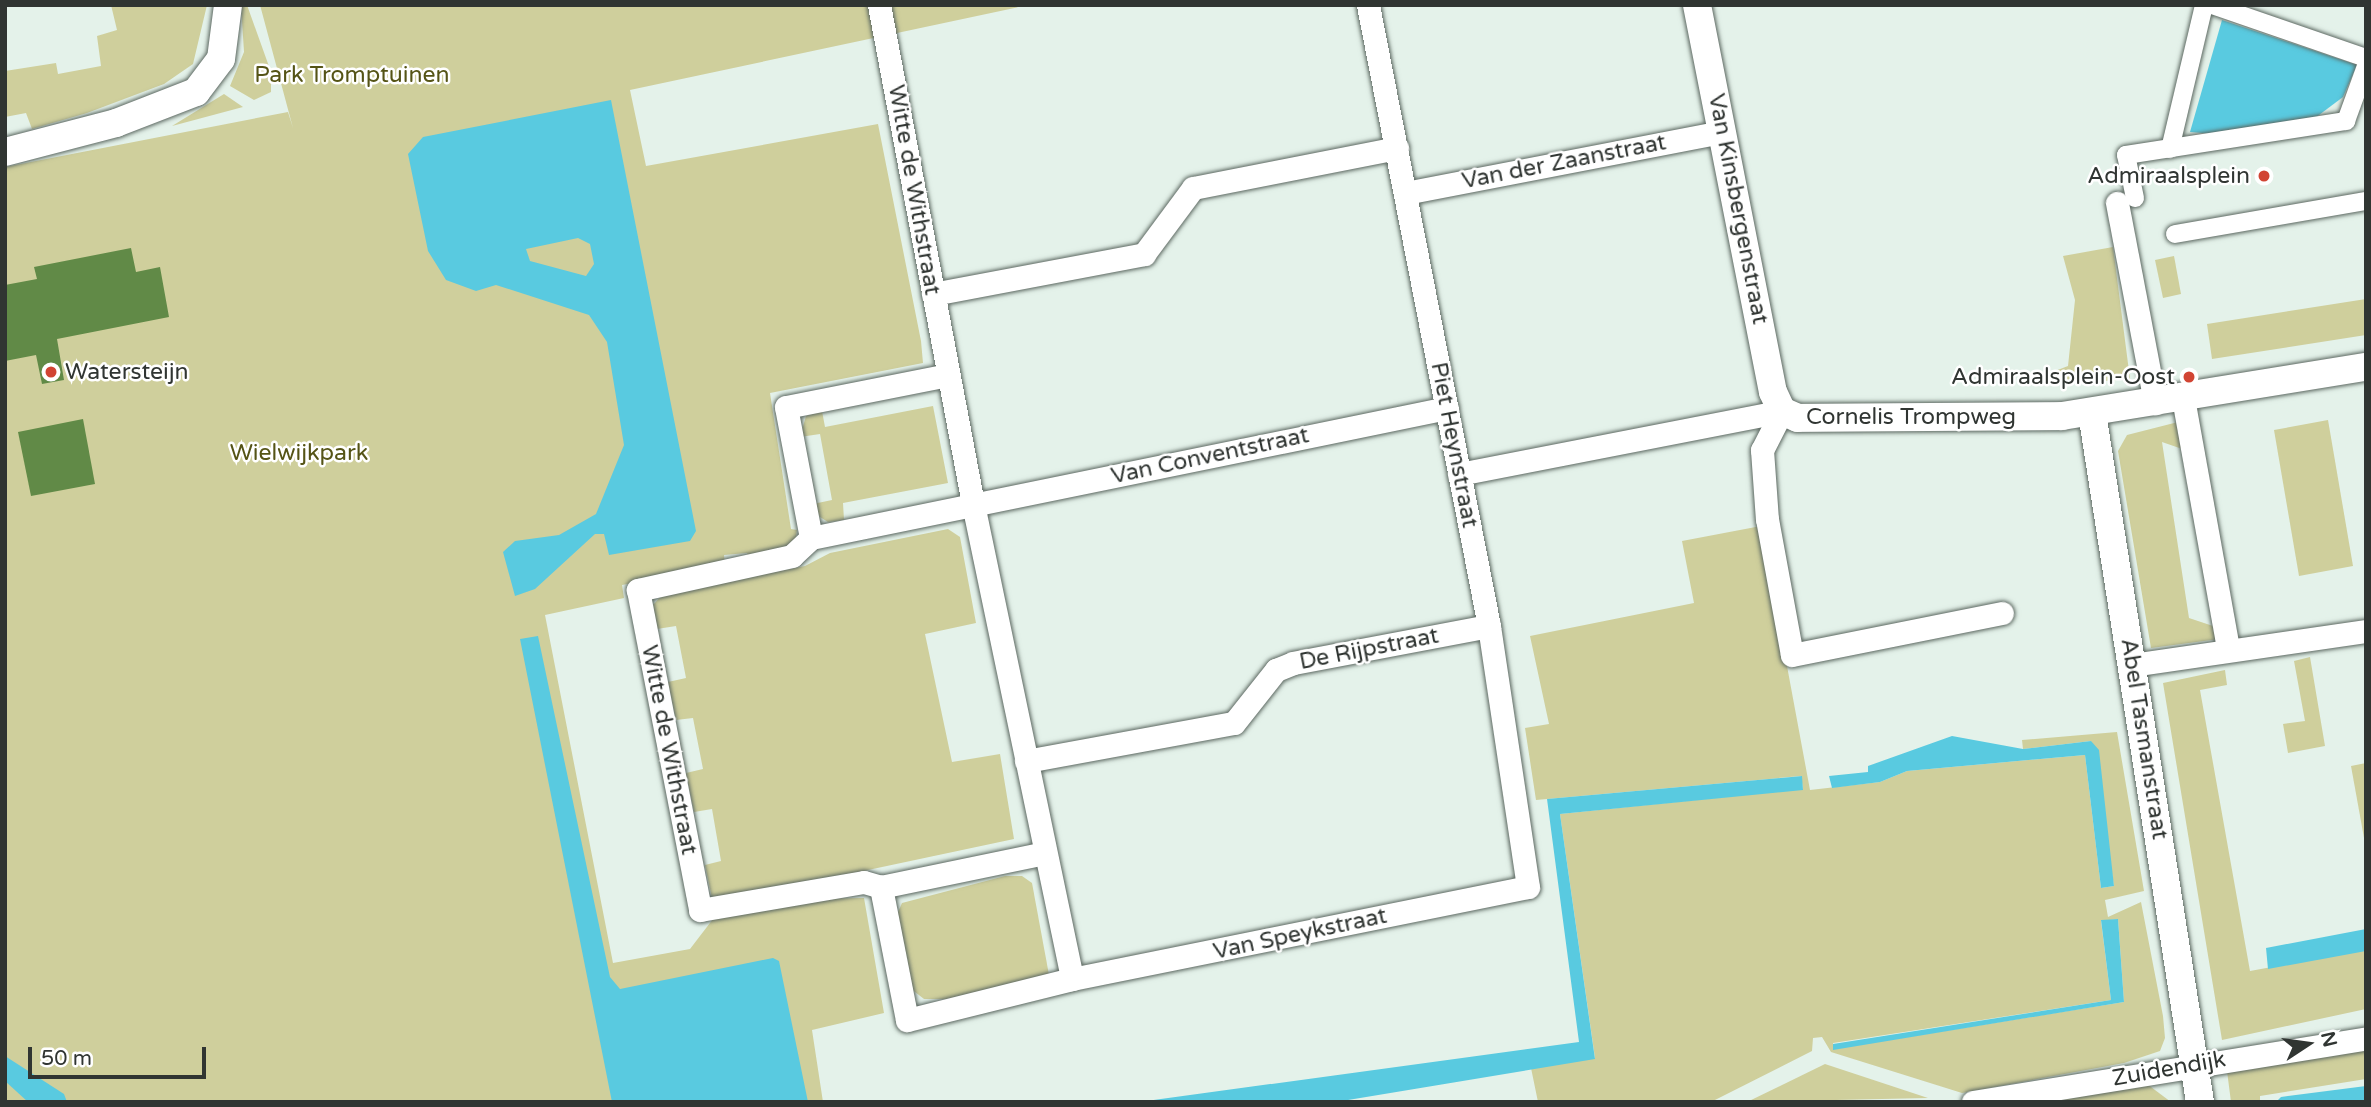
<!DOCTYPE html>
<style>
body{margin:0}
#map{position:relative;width:2371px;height:1107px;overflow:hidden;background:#e4f2ea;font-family:"Varela Round",sans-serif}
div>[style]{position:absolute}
.green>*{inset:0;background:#cfcf9c}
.water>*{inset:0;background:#59cae0}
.building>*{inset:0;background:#618a47}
.roads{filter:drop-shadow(0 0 2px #5c6861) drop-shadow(0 0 2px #5c6861)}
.pedestrian>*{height:18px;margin:-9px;padding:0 9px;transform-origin:9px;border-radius:9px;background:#fff}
.minor>*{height:23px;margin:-11.5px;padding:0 11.5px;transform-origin:11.5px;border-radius:11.5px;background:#fff}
.tertiary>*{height:28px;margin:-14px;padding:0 14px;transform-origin:14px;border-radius:14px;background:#fff}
.dots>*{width:19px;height:19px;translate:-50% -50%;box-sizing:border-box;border:4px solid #fff;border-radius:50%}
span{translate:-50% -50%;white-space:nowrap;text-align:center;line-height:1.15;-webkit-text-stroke:5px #fff;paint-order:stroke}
.park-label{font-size:23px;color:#555416}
.street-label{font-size:23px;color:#303532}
.poi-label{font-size:23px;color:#303532}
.right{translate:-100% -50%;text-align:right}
.left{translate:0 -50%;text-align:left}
.frame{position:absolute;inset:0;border:7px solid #303532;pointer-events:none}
.north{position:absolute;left:2273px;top:1009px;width:70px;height:70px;-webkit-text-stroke:5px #fff;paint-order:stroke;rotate:77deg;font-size:19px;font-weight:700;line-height:28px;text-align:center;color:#303532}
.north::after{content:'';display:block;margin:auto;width:24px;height:32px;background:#303532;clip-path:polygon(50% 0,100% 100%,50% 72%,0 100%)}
.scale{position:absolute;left:28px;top:1047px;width:178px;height:32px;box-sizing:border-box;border:4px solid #303532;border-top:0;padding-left:9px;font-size:21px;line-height:24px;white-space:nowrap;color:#303532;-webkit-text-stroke:5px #fff;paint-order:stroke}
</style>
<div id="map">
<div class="green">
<div style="clip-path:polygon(111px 5px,207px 5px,193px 64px,164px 84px,87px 113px,32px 129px,26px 113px,5px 117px,5px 71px,56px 63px,58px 74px,101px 66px,97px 36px,117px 30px)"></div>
<div style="clip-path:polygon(241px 5px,247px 5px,271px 72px,271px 92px,254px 100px,230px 86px,244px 52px)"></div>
<div style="clip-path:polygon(260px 5px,1028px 5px,630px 90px,646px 166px,878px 124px,921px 341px,923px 363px,770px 393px,791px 529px,797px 530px,795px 544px,749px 559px,747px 553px,724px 555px,725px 565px,622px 585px,624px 598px,545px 615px,613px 963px,690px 949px,713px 919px,797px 899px,864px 898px,884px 1013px,812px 1030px,823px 1102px,5px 1102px,5px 167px,288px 112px,293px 128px)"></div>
<div style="clip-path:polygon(224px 94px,243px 107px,172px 126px)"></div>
<div style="clip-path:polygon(2113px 247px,2130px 379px,2055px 385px,2055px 371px,2068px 366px,2075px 300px,2063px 256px)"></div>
<div style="clip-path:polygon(2174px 256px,2181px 294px,2163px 298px,2155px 260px)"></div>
<div style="clip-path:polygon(2366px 299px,2366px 335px,2212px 359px,2207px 324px)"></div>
<div style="clip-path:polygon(933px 406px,948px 483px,843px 503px,844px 520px,828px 522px,820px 517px,813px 504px,832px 500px,820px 434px,800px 437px,806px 416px,822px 411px,825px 427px)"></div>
<div style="clip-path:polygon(2328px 420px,2353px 566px,2299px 576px,2274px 430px)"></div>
<div style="clip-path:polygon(2182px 421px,2188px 451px,2162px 442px,2189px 618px,2216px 627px,2219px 639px,2151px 648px,2118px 451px,2127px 435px)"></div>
<div style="clip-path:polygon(evenodd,1761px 526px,1810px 790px,1880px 782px,1907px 771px,2085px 755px,2101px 888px,2114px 886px,2091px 741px,2023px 749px,2022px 740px,2117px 732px,2144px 891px,2105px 900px,2108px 917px,2141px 902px,2163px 1016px,2165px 1038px,2160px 1051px,2124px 1063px,1962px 1093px,1831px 1052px,1822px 1037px,1813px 1038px,1812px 1051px,1711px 1102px,1538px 1102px,1531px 1068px,1595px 1058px,1560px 814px,1803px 789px,1801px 776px,1536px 800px,1525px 728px,1549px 724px,1530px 636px,1694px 603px,1682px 541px,1761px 526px,2118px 919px,2124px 1002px,1833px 1049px,1833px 1043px,2111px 1000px,2101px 921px,2118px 919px)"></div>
<div style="clip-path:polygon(948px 529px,960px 537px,976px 623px,925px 634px,952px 762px,1000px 754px,1014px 839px,713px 903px,705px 865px,721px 861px,712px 809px,694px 812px,686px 773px,703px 769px,693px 718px,676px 720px,668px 682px,686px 678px,676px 626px,657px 629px,653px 605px,663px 594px,805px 566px,830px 553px)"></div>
<div style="clip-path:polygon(2310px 657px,2325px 746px,2288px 753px,2283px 724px,2305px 721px,2294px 661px)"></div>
<div style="clip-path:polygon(2225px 670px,2227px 685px,2200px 690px,2250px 971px,2366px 950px,2366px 1009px,2222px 1040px,2163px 683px)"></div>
<div style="clip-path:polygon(2366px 763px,2366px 849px,2351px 766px)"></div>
<div style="clip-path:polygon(1005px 876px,1022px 876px,1032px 883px,1049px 975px,947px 999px,924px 999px,910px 988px,896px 917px,902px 903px)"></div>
<div style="clip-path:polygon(2366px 1049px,2366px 1079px,2260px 1096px,2260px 1102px,2231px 1102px,2227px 1071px)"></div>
<div style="clip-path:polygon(1825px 1064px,1928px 1098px,1747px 1102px)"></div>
<div style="clip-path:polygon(2147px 1084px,2171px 1102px,2042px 1102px)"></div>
</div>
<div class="water">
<div style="clip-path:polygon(2222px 20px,2357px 65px,2343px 97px,2311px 121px,2227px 135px,2190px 132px)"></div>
<div style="clip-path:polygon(evenodd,611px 100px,696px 531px,690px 541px,609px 555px,604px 534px,595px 534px,535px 589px,515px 596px,503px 552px,515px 541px,559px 535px,596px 514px,624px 445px,607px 342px,589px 315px,496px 285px,476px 291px,446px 280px,428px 251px,408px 154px,423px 137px,611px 100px,578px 238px,590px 244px,594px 264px,586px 276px,530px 261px,526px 249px,578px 238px)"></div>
<div style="clip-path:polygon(538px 636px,610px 977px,620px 989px,773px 958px,779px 961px,808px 1102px,612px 1102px,520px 639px)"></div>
<div style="clip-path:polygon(1952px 736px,2023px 749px,2091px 741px,2099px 750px,2114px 886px,2101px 888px,2085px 755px,1907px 771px,1880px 782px,1832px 788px,1829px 776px,1868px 772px,1868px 766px)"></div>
<div style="clip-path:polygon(1802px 776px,1803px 790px,1560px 814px,1595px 1059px,1336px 1102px,1139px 1102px,1579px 1042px,1547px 799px)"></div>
<div style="clip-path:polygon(2118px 919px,2124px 1002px,1833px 1050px,1833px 1044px,2111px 1000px,2101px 920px)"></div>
<div style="clip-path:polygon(2366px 929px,2366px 951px,2268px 969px,2266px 948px)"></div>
<div style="clip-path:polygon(5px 1056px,64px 1094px,67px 1102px,28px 1102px,5px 1081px)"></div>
<div style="clip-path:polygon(2366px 1086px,2366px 1102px,2276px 1102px,2281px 1097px)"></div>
</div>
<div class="building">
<div style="clip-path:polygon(131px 248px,136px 272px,160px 267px,169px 317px,57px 339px,64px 380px,42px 384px,36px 355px,5px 361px,5px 285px,37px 279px,34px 267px)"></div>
<div style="clip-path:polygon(83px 419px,95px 484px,31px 496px,18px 432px)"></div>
</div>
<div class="roads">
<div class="pedestrian">
<div style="left:2212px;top:5px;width:163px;rotate:19deg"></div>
<div style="left:2170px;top:149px;width:148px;rotate:-76.7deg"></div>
<div style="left:2135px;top:198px;width:44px;rotate:-101.8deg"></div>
<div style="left:2126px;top:155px;width:223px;rotate:-8.8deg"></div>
<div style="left:2346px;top:121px;width:59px;rotate:-70deg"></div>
<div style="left:2175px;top:234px;width:194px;rotate:-9.8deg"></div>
</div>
<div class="minor">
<div style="left:879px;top:5px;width:508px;rotate:79.33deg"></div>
<div style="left:973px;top:504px;width:485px;rotate:78.2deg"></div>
<div style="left:1072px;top:979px;width:170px;rotate:166deg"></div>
<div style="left:907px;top:1020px;width:136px;rotate:-101.1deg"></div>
<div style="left:881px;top:887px;width:167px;rotate:-11.7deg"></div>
<div style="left:1405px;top:193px;width:324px;rotate:-10.9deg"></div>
<div style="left:2117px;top:203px;width:204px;rotate:79.2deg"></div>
<div style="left:933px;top:294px;width:215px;rotate:-10.7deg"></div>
<div style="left:1144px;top:254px;width:82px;rotate:-53.4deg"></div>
<div style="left:1193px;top:188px;width:208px;rotate:-11.1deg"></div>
<div style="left:948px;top:375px;width:165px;rotate:168.8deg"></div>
<div style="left:786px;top:407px;width:133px;rotate:79.2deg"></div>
<div style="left:811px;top:538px;width:649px;rotate:-11.55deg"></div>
<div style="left:2183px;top:398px;width:255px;rotate:79.8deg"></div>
<div style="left:1782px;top:411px;width:44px;rotate:117.1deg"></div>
<div style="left:1762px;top:450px;width:69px;rotate:85.9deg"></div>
<div style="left:1767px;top:519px;width:138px;rotate:79.6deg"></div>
<div style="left:1792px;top:655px;width:214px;rotate:-11.3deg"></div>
<div style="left:1459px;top:474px;width:329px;rotate:-11deg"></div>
<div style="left:811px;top:538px;width:26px;rotate:137deg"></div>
<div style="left:792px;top:556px;width:158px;rotate:167.6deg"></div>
<div style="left:638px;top:590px;width:326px;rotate:79deg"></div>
<div style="left:700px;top:910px;width:166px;rotate:-9.7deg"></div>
<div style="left:864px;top:882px;width:18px;rotate:16deg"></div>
<div style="left:2132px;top:665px;width:236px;rotate:-8.3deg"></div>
<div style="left:1026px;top:761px;width:211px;rotate:-10.4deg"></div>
<div style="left:1234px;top:723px;width:68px;rotate:-51.6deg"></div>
<div style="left:1276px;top:670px;width:18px;rotate:-22deg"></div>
<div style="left:1293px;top:663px;width:199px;rotate:-10.7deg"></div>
<div style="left:1072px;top:979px;width:465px;rotate:-11.4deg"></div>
<div style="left:1528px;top:887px;width:264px;rotate:-98.5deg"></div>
<div style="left:1489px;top:626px;width:633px;rotate:-101.03deg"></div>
<div style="left:1973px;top:1102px;width:398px;rotate:-9.2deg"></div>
</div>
<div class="tertiary">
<div style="left:1697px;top:5px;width:394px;rotate:78.9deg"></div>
<div style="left:1773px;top:392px;width:21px;rotate:65deg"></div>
<div style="left:1782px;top:411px;width:17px;rotate:24deg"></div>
<div style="left:1798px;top:418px;width:264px;rotate:-0.4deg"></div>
<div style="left:2062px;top:416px;width:308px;rotate:-9.2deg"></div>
<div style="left:5px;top:152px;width:115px;rotate:-14.6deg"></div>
<div style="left:116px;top:123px;width:86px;rotate:-21.2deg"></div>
<div style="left:196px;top:92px;width:41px;rotate:-52.9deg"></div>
<div style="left:221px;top:59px;width:54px;rotate:-82.6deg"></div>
<div style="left:2092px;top:413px;width:697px;rotate:81.09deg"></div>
</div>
</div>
<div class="dots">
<div style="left:2264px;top:176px;background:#d14433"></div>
<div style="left:51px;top:372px;background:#d14433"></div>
<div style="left:2189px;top:377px;background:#d14433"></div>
</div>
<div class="park-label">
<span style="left:352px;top:75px">Park Tromptuinen</span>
<span style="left:299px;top:453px">Wielwijkpark</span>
</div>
<div class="street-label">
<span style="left:1564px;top:162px;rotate:-11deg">Van der Zaanstraat</span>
<span style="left:914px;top:190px;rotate:80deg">Witte de Withstraat</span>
<span style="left:1738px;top:209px;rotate:79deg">Van Kinsbergenstraat</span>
<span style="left:1911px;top:417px">Cornelis Trompweg</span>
<span style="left:1454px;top:445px;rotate:79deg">Piet Heynstraat</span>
<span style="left:1210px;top:456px;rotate:-12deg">Van Conventstraat</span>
<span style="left:1369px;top:649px;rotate:-11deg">De Rijpstraat</span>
<span style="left:2144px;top:739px;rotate:81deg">Abel Tasmanstraat</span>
<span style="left:669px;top:750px;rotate:79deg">Witte de Withstraat</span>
<span style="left:1300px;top:934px;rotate:-12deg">Van Speykstraat</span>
<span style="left:2169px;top:1069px;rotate:-10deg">Zuidendijk</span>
</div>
<div class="poi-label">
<span class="right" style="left:2250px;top:176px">Admiraalsplein</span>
<span class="left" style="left:65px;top:372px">Watersteijn</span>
<span class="right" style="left:2175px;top:377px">Admiraalsplein-Oost</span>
</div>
<div class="frame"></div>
<div class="north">N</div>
<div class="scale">50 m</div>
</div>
